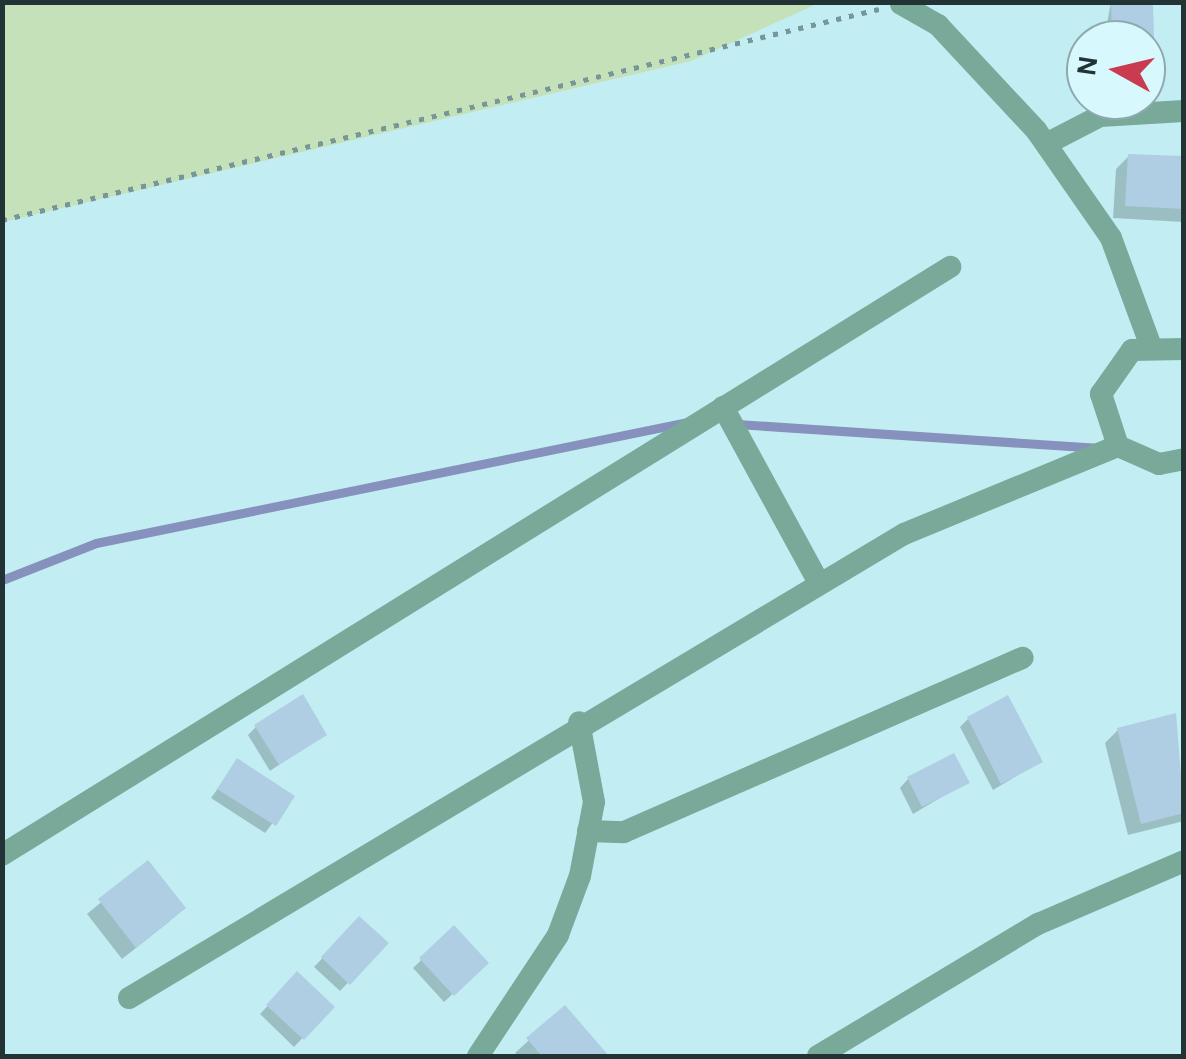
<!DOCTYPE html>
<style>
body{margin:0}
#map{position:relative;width:1186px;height:1059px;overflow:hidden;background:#c2eef3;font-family:"Alegreya Sans",sans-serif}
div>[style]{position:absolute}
.green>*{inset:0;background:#c5e1ba}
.shadow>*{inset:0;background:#0003}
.stream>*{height:9px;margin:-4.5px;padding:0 4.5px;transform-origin:4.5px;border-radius:4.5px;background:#8791bd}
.building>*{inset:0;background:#afcee4}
.path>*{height:5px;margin-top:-2.5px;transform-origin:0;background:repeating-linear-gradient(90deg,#769699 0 5px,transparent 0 13px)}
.minor>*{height:22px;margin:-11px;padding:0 11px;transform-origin:11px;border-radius:11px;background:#79a999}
span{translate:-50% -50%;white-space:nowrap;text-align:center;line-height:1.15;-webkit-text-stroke:8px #d7f9fe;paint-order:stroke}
.frame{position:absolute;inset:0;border:5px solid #223335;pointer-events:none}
.north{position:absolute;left:1066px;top:20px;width:100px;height:100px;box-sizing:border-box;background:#d7f9fe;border:2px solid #8faaae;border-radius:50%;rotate:278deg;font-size:28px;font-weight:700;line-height:40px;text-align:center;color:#223335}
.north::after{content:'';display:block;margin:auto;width:35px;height:45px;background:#ca3a50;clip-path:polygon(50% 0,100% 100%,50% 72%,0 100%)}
</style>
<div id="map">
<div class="green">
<div style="clip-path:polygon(2px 3px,3px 2px,819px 3px,691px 61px,3px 222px)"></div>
</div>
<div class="shadow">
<div style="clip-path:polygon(1111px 2px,1151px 2px,1146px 78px,1146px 40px,1104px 40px)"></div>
<div style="clip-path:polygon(1129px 156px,1184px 159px,1184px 222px,1113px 218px,1116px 169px)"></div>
<div style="clip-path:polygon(1174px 716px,1184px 821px,1128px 835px,1105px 743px,1118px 730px)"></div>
<div style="clip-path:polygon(968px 719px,1040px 762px,993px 790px,960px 727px)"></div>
<div style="clip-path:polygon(256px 727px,324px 734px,270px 771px,248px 735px)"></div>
<div style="clip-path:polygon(237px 762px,292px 797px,265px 833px,211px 798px)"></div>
<div style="clip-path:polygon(908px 779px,967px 782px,913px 814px,900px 788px)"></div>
<div style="clip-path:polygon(148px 863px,170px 921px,122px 959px,87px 914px)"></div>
<div style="clip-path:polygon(359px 919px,385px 944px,340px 991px,314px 967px)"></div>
<div style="clip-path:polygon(454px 928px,486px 963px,444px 1002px,413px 968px)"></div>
<div style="clip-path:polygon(297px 975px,332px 1007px,294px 1047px,260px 1014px)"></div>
<div style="clip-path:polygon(564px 1008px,606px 1056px,518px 1056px,515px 1053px)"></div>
</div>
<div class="stream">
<div style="left:737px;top:424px;width:360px;rotate:3.8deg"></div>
<div style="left:2px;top:580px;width:101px;rotate:-21.5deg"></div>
<div style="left:96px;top:543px;width:608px;rotate:-11.57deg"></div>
</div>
<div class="building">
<div style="clip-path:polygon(1111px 2px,1153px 2px,1155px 73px,1146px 73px,1146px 40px,1112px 40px)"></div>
<div style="clip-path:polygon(1128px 154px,1184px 156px,1184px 209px,1125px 206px)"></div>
<div style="clip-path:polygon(303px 694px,327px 735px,279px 765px,254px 725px)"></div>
<div style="clip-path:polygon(1008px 695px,1043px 762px,1001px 784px,967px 717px)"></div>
<div style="clip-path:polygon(1176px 713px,1184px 813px,1141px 824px,1117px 728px)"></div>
<div style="clip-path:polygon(954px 753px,970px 783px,922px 807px,907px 777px)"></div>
<div style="clip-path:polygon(237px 758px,295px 796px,276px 826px,217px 789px)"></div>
<div style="clip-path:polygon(148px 860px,186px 908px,136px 948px,98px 899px)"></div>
<div style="clip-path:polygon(359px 916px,389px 943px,350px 985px,321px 957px)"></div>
<div style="clip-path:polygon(454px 925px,489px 963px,454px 996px,419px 958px)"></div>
<div style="clip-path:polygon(297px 971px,335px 1007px,304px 1040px,266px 1005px)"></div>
<div style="clip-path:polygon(565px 1005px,609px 1056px,542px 1056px,526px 1038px)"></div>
</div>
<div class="path">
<div style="left:2px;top:220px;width:902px;rotate:-13.53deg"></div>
</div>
<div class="minor">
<div style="left:901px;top:4px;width:43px;rotate:29.6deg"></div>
<div style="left:938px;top:25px;width:144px;rotate:47deg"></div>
<div style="left:1036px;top:130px;width:131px;rotate:55.2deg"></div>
<div style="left:1111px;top:238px;width:113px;rotate:69.8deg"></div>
<div style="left:1046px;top:144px;width:61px;rotate:-27.4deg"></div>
<div style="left:1100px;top:116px;width:84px;rotate:-3.4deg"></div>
<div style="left:1184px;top:349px;width:52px;rotate:178.9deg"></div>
<div style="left:1132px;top:350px;width:54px;rotate:125.2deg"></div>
<div style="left:1101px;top:394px;width:55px;rotate:71.9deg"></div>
<div style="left:1118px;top:446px;width:45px;rotate:23.7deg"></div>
<div style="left:1159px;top:464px;width:25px;rotate:-11deg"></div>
<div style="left:723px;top:407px;width:200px;rotate:61.4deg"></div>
<div style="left:588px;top:831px;width:36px;rotate:2deg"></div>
<div style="left:624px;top:832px;width:435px;rotate:-23.6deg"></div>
<div style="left:2px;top:855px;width:1116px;rotate:-31.81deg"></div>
<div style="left:129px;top:998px;width:903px;rotate:-30.91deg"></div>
<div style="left:904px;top:534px;width:231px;rotate:-22.4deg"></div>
<div style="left:478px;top:1056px;width:145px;rotate:-56.5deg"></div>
<div style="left:558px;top:935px;width:63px;rotate:-69.6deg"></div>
<div style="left:580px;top:876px;width:75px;rotate:-79.3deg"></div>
<div style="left:594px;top:802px;width:81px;rotate:-100.6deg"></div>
<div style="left:818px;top:1056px;width:257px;rotate:-31deg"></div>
<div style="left:1038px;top:924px;width:159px;rotate:-23.3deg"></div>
</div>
<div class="frame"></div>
<div class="north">N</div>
</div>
